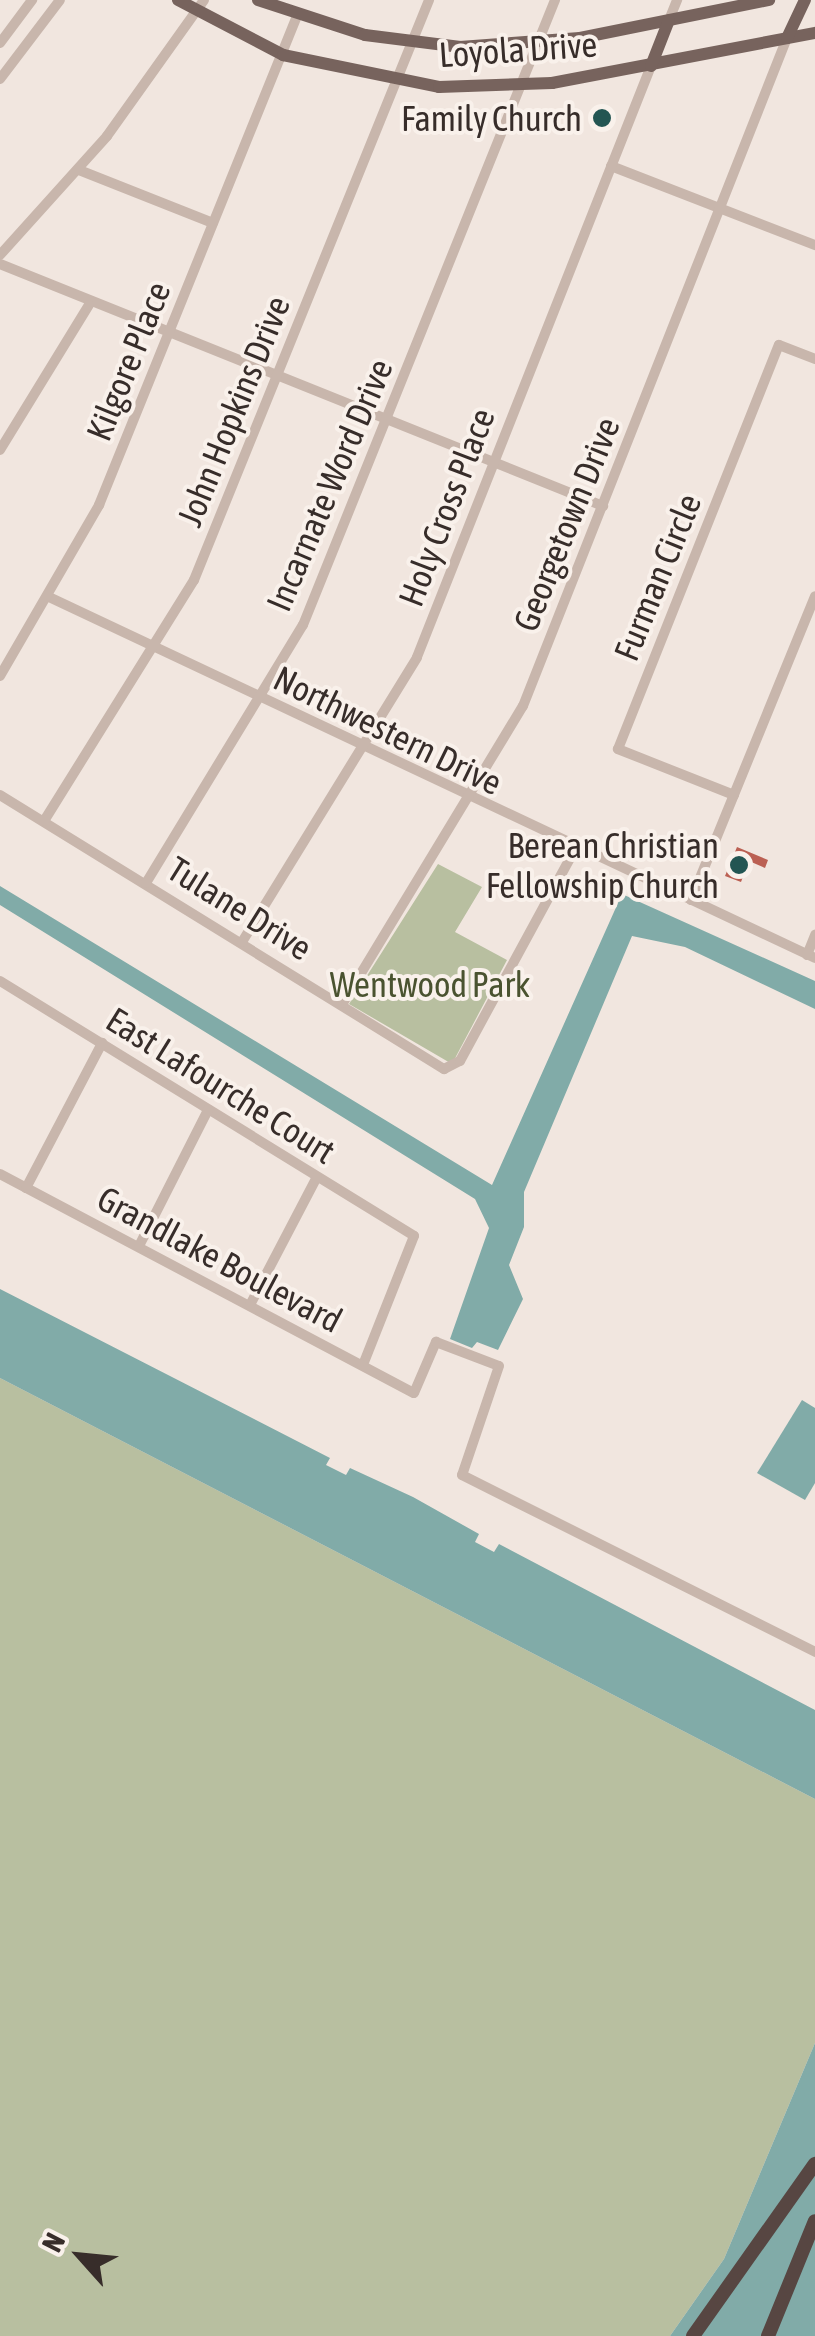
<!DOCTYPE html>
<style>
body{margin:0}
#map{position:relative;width:815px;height:2336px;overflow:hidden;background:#f1e6df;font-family:"Asap Condensed",sans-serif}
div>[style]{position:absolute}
.green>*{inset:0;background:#b8bfa0}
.water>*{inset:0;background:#81aba8}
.building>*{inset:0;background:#bb6053}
.minor>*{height:10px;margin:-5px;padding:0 5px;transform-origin:5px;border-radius:5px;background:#c8b6ac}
.major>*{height:12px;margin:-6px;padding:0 6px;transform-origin:6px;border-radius:6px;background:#77635d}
.highway>*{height:14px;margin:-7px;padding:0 7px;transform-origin:7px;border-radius:7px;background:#574642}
.dots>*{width:28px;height:28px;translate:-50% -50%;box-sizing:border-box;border:5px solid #f9f1eb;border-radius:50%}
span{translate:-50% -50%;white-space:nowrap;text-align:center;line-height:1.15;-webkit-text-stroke:8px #f9f1eb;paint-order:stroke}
.street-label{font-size:35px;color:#372d2a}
.poi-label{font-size:35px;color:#372d2a}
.right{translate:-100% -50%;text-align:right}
.park-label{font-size:35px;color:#4a5330}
.north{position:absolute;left:30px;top:2206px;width:100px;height:100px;-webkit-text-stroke:8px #f9f1eb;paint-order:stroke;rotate:297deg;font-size:28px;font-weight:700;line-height:40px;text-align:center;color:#372d2a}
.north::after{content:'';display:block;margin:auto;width:35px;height:45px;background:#372d2a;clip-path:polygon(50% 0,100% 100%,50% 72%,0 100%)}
</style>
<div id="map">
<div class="green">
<div style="clip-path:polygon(438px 864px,482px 887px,455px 932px,507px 960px,452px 1064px,349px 1004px)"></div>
<div style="clip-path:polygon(0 1378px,815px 1799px,815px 2043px,724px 2259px,670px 2336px,0 2336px)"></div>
</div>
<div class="water">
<div style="clip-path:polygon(0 886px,492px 1185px,622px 894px,815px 981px,815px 1009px,685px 947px,632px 936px,524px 1192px,524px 1227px,509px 1265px,523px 1299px,498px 1350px,477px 1342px,472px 1348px,450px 1339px,489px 1228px,475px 1199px,0 905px)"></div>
<div style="clip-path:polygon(0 1289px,330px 1458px,326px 1465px,346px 1475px,350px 1468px,413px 1497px,479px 1534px,475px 1542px,494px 1552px,499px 1544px,815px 1710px,815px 1799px,0 1378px)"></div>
<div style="clip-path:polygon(802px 1400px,815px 1408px,815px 1483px,805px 1500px,757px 1473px)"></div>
<div style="clip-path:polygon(815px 2043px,815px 2336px,670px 2336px,724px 2259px)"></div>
</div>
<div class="building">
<div style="clip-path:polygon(737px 847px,768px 860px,765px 868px,749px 861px,741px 882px,725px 876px)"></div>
</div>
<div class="minor">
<div style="left:669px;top:20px;width:22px;rotate:-68deg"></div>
<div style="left:0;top:43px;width:54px;rotate:-53.3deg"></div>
<div style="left:0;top:79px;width:99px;rotate:-52.8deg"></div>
<div style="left:611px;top:166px;width:219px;rotate:21.2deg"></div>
<div style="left:79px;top:170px;width:144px;rotate:21.6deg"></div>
<div style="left:0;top:255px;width:160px;rotate:-48deg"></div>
<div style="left:107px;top:136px;width:167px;rotate:-54.5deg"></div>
<div style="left:0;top:264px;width:650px;rotate:21.87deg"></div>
<div style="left:0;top:450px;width:170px;rotate:-58.5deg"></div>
<div style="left:49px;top:597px;width:847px;rotate:25.23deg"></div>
<div style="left:0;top:676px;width:198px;rotate:-59.9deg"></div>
<div style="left:99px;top:505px;width:528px;rotate:-67.96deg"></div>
<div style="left:0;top:795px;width:522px;rotate:31.68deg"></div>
<div style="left:444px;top:1069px;width:18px;rotate:-27deg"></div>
<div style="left:460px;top:1061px;width:241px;rotate:-61.5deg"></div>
<div style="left:734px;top:795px;width:125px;rotate:-158.4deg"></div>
<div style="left:618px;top:749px;width:435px;rotate:-68.3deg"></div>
<div style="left:779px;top:345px;width:39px;rotate:21deg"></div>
<div style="left:44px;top:821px;width:284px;rotate:-58.1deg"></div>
<div style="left:194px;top:580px;width:626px;rotate:-67.94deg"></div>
<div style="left:146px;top:883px;width:302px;rotate:-58.7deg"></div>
<div style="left:303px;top:625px;width:674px;rotate:-68.04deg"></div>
<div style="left:691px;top:900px;width:328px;rotate:-67.8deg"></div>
<div style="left:242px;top:942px;width:334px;rotate:-58.4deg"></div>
<div style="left:417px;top:657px;width:636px;rotate:-68.4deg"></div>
<div style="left:807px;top:955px;width:22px;rotate:-68deg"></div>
<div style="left:0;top:981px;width:486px;rotate:31.6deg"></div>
<div style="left:414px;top:1236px;width:139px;rotate:111.6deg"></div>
<div style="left:343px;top:1003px;width:347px;rotate:-58.8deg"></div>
<div style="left:523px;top:706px;width:718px;rotate:-68.44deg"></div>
<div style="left:0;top:1174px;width:468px;rotate:27.9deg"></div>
<div style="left:414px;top:1393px;width:56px;rotate:-66.7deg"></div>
<div style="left:436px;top:1342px;width:67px;rotate:20.9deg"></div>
<div style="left:499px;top:1366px;width:115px;rotate:108.7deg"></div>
<div style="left:462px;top:1475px;width:395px;rotate:26.6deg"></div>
<div style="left:26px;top:1188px;width:164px;rotate:-62.3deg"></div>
<div style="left:139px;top:1246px;width:153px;rotate:-63.1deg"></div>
<div style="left:250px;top:1305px;width:144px;rotate:-62.4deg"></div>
</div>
<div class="major">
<div style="left:178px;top:0;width:119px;rotate:27.6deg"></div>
<div style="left:283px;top:55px;width:159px;rotate:11.6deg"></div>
<div style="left:439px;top:87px;width:113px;rotate:-2deg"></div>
<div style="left:552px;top:83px;width:268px;rotate:-10.8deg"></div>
<div style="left:258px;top:0;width:113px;rotate:18.1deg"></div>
<div style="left:365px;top:35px;width:96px;rotate:7.2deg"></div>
<div style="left:460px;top:47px;width:120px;rotate:-4.3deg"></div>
<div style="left:580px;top:38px;width:193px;rotate:-11.4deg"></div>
<div style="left:787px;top:38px;width:42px;rotate:-64.7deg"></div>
<div style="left:651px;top:66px;width:49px;rotate:-68.6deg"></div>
</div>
<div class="highway">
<div style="left:693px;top:2336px;width:211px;rotate:-54.7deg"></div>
<div style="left:768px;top:2336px;width:124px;rotate:-67.8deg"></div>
</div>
<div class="dots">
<div style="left:602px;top:118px;background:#235552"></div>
<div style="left:739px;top:865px;background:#235552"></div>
</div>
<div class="street-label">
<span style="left:518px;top:49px;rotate:-4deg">Loyola Drive</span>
<span style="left:128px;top:361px;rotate:-68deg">Kilgore Place</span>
<span style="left:233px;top:411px;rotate:-68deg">John Hopkins Drive</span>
<span style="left:329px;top:485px;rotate:-67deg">Incarnate Word Drive</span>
<span style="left:446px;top:507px;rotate:-69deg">Holy Cross Place</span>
<span style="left:566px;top:524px;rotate:-68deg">Georgetown Drive</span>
<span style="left:657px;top:577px;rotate:-68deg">Furman Circle</span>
<span style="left:388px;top:730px;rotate:26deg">Northwestern Drive</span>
<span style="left:240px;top:908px;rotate:32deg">Tulane Drive</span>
<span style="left:221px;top:1085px;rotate:32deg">East Lafourche Court</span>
<span style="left:220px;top:1259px;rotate:28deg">Grandlake Boulevard</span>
</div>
<div class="poi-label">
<span class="right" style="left:582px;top:118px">Family Church</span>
<span class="right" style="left:719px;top:865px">Berean Christian<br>Fellowship Church</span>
</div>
<div class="park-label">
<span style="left:430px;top:984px">Wentwood Park</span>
</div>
<div class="north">N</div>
</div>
